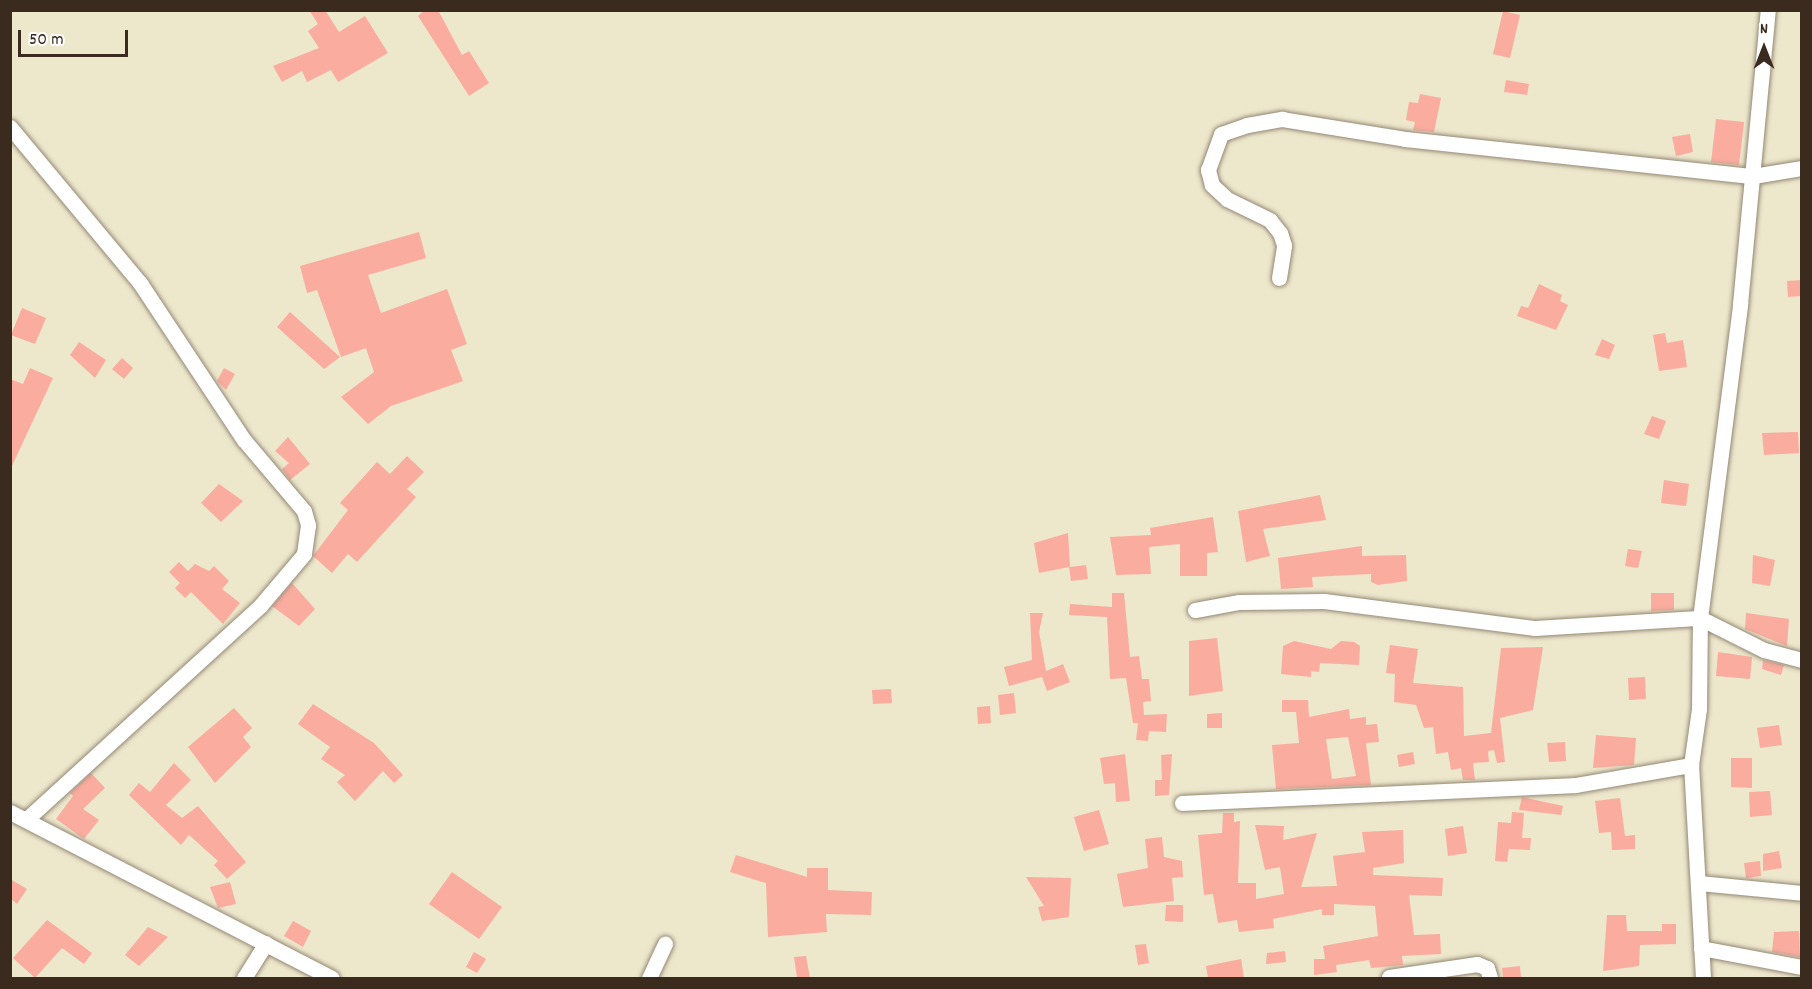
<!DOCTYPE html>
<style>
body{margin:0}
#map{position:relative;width:1812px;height:989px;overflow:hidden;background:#ede7cc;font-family:Dekko,sans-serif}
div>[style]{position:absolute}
.building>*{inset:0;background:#faac9f}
.roads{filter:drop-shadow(0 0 2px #948875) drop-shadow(0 0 2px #948875)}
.minor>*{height:15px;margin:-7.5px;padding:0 7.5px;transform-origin:7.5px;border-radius:7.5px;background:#fff}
span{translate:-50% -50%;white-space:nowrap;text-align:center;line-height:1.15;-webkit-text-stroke:5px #fff;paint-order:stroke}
.frame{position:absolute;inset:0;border:12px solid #3b2a1e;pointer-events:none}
.north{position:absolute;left:1734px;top:18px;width:60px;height:60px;-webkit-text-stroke:4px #fff;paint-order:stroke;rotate:0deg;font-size:16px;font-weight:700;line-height:24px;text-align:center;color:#3b2a1e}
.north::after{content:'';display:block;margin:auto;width:21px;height:27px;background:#3b2a1e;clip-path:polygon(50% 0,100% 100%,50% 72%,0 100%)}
.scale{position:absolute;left:18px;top:30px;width:110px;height:27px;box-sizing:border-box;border:3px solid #3b2a1e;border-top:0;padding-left:8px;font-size:18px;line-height:21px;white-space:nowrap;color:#3b2a1e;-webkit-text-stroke:4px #fff;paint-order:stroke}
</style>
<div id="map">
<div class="building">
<div style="clip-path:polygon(309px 10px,325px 10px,339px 32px,365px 16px,388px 53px,338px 82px,331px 70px,307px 82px,302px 71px,282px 82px,273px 66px,319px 48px,308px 31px,318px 24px)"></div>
<div style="clip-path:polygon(425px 10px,438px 10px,462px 55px,469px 51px,489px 83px,469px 96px,418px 16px)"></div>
<div style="clip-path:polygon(1503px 11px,1520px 15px,1510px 58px,1493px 54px)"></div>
<div style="clip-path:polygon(1506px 80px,1529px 84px,1527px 95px,1504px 92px)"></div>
<div style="clip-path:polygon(1420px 94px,1441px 98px,1434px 132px,1413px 130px,1415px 122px,1406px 120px,1409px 102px,1418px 103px)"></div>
<div style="clip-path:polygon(1716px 119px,1744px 122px,1739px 165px,1711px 162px)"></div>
<div style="clip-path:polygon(1690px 134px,1693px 152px,1676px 156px,1672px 137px)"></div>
<div style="clip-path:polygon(419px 232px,426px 258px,368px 275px,381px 313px,447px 289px,467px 344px,451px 350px,463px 381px,391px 406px,368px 424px,341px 397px,374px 372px,366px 348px,341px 357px,317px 290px,307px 293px,300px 266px)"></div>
<div style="clip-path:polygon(1802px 280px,1802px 296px,1788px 297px,1787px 281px)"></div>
<div style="clip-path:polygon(1539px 284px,1562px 295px,1560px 301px,1568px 305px,1556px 330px,1517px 316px,1521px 306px,1528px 308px)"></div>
<div style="clip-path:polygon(22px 308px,46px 318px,35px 344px,11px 335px)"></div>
<div style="clip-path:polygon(290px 312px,340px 357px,324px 369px,277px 327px)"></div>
<div style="clip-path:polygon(1665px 333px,1667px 343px,1683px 340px,1687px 367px,1659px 371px,1653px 335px)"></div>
<div style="clip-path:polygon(1602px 339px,1615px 345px,1609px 359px,1595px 355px)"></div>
<div style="clip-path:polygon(79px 342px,106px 360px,95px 378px,70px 355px)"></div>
<div style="clip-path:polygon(122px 358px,133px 368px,124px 379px,112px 369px)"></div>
<div style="clip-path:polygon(30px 368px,53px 378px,10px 470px,10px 379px,23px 384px)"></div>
<div style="clip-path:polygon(224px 368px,235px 374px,226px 390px,217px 381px)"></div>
<div style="clip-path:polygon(1652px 416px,1666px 421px,1659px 439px,1644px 434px)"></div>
<div style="clip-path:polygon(1798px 432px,1799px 453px,1764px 455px,1762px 433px)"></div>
<div style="clip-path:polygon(288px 437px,310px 464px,290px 480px,282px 469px,289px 463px,275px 451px)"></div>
<div style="clip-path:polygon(407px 456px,424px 472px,407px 489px,416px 497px,357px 562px,348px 554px,332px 573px,313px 556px,348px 510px,340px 503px,377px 462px,390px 474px)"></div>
<div style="clip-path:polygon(1664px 480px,1689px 484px,1686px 506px,1661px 503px)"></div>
<div style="clip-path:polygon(219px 484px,243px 501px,221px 522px,201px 503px)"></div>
<div style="clip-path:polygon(1320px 495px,1326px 520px,1263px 529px,1270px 556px,1246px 562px,1238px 511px)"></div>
<div style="clip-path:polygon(1213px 517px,1218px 552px,1207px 553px,1207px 576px,1180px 576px,1180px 544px,1149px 547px,1151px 574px,1116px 575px,1110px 537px,1151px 535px,1150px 528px)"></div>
<div style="clip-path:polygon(1068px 533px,1070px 567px,1086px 565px,1088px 579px,1071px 581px,1069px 567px,1039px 573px,1034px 543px)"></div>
<div style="clip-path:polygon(1362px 546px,1362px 556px,1406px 555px,1407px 581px,1378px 585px,1371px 582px,1371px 574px,1312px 577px,1313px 587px,1281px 589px,1278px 558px)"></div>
<div style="clip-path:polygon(1628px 549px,1642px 551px,1638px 568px,1625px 566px)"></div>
<div style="clip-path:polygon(1753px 555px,1775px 560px,1770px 586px,1752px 583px)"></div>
<div style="clip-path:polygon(179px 562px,188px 571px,195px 564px,209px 571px,214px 566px,229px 581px,222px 589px,240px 603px,223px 624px,191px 592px,185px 598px,175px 588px,180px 583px,169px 572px)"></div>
<div style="clip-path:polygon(292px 583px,315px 609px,299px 626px,272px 606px)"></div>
<div style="clip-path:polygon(1112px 593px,1124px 593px,1130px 657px,1139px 656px,1142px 679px,1149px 679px,1151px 701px,1143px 702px,1144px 715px,1167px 714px,1166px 732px,1149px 731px,1148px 741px,1136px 740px,1138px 723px,1133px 723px,1126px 678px,1110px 679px,1107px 617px,1069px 615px,1070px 604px,1112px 607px)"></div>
<div style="clip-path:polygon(1651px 593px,1674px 593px,1674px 610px,1651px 611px)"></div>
<div style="clip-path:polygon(1030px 613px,1043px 613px,1039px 632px,1046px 671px,1063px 664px,1070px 682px,1047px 691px,1042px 677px,1009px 686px,1004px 667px,1032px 660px)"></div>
<div style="clip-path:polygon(1746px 613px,1789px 619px,1787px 646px,1745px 629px)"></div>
<div style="clip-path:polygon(1217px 638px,1223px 691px,1189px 696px,1189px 641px)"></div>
<div style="clip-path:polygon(1294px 641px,1331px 649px,1341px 641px,1354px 642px,1360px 646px,1359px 665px,1320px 663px,1319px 672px,1311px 671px,1311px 677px,1281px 674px,1283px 646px)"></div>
<div style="clip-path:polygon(1390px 645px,1418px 649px,1413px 683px,1463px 687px,1464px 736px,1491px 733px,1501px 648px,1543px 647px,1533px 710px,1500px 718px,1505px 762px,1497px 763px,1494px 750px,1488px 751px,1489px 762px,1473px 763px,1475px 780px,1463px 780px,1461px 768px,1451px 770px,1448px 752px,1436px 754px,1433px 727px,1424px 728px,1416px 705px,1394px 702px,1395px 674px,1386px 673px)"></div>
<div style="clip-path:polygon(1718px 652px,1752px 657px,1750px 679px,1716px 676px)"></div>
<div style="clip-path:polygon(1763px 660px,1784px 665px,1781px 675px,1762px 669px)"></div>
<div style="clip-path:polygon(1645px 677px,1646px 699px,1629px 700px,1628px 678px)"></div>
<div style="clip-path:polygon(891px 689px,892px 703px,873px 704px,872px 690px)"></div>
<div style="clip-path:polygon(1014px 693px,1016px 713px,1000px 715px,998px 695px)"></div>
<div style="clip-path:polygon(evenodd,1282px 700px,1308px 700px,1309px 717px,1349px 709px,1350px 719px,1366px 717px,1366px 725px,1377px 724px,1379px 742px,1366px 743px,1371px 785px,1276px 789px,1272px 745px,1299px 743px,1296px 712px,1282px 712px,1282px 700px,1348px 737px,1356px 776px,1332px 779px,1326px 739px,1348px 737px)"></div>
<div style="clip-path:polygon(313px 704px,374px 743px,403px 775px,394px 783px,383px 771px,355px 801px,337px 782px,345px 775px,321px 759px,330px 747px,298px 724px)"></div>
<div style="clip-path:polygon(990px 706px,991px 723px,978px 724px,977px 707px)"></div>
<div style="clip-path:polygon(234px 708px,252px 728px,243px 737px,251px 747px,215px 783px,188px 747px)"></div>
<div style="clip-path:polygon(1222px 713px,1222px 728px,1207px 728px,1207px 714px)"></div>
<div style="clip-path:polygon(1779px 725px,1782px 745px,1760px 748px,1757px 728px)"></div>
<div style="clip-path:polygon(1596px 735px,1636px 738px,1634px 765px,1593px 768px)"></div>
<div style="clip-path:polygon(1565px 742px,1566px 761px,1549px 762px,1547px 743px)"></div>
<div style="clip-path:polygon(1413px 752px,1415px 764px,1399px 767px,1397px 755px)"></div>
<div style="clip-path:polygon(1125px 754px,1130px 801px,1116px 802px,1115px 783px,1104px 784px,1100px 758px)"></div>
<div style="clip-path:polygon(1172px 754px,1169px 795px,1155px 796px,1155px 780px,1162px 780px,1161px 755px)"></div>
<div style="clip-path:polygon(1731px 758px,1752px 758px,1752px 788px,1731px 787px)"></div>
<div style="clip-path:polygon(174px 763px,191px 780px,166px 805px,182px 818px,198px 806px,246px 862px,227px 879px,214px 865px,218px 861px,189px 835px,181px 845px,129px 795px,139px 783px,150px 792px)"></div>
<div style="clip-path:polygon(91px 773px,105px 788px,83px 809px,99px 820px,84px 839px,56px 819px,73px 796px,70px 793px)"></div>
<div style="clip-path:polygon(1770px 791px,1772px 815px,1750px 817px,1749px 792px)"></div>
<div style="clip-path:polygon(1522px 797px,1563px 806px,1561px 815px,1519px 810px)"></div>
<div style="clip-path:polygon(1620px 798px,1625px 836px,1635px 835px,1635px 849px,1612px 850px,1611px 832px,1599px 833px,1595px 801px)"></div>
<div style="clip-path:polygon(1099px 810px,1109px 844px,1084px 851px,1074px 817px)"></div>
<div style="clip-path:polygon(1512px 812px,1524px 813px,1522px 838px,1531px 838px,1530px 850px,1509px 849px,1507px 862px,1495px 861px,1498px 822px,1511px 823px)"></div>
<div style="clip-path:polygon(1223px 813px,1234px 813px,1234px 822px,1240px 821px,1238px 883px,1256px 883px,1256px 899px,1284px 894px,1280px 867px,1265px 870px,1255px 825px,1284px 826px,1283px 840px,1317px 833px,1301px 887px,1337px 886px,1333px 856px,1365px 852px,1362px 832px,1403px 830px,1404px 863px,1373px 868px,1373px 875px,1443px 878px,1442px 896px,1409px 895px,1414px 935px,1440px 934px,1441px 954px,1402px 956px,1403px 965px,1371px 968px,1369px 960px,1336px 965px,1337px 972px,1314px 975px,1314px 959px,1325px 959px,1323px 946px,1378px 936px,1375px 906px,1334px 904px,1334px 915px,1322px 915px,1322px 909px,1273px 919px,1274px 928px,1239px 932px,1237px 920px,1218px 923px,1213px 894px,1204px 895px,1198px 835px,1222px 833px)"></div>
<div style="clip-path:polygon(1463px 826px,1467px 853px,1448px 856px,1445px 829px)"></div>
<div style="clip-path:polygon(1162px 837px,1164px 857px,1182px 861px,1183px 877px,1172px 878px,1174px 901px,1123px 907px,1117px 874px,1148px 868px,1145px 839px)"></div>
<div style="clip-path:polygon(1779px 851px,1782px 868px,1763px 871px,1763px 854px)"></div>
<div style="clip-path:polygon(736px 855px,807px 877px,807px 868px,828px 868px,828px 890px,872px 892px,871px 915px,826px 914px,827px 932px,768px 937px,766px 883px,730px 872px)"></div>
<div style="clip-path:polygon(1760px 861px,1761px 876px,1746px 878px,1744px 863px)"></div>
<div style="clip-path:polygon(452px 872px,502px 907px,479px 939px,429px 904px)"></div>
<div style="clip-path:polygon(1026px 877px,1071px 878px,1069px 917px,1042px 921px,1038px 907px,1044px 906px)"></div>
<div style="clip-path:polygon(10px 879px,27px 889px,17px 904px,10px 898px)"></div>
<div style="clip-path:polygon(230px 882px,236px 904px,218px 908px,210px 887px)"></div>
<div style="clip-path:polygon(1166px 905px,1183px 905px,1183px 922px,1165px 921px)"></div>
<div style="clip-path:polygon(1607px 915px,1626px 915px,1627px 931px,1662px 931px,1662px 924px,1676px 924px,1676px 944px,1640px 945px,1639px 966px,1603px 971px)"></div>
<div style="clip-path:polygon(47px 920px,92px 953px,84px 964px,62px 948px,35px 978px,13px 958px)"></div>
<div style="clip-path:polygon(293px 921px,311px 931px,303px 947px,284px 936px)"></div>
<div style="clip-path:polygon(148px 927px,168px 937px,139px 966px,125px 955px)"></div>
<div style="clip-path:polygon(1799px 931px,1800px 957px,1772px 952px,1774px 932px)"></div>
<div style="clip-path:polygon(1146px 944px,1149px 963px,1138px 965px,1135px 945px)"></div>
<div style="clip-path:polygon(1285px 951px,1286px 962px,1266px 964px,1267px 953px)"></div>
<div style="clip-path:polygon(474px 952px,486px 959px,477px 973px,466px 967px)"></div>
<div style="clip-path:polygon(806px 956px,810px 978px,797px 978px,794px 957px)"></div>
<div style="clip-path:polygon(1241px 959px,1244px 978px,1208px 978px,1206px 966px)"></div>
<div style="clip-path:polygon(1520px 966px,1521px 978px,1503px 978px,1502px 968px)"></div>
</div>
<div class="roads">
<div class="minor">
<div style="left:10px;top:127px;width:203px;rotate:50.2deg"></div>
<div style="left:140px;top:283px;width:188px;rotate:56.5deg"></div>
<div style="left:244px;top:440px;width:93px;rotate:49.8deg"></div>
<div style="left:304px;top:511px;width:15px;rotate:74deg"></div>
<div style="left:308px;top:525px;width:29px;rotate:98deg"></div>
<div style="left:304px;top:554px;width:68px;rotate:130.2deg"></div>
<div style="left:260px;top:606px;width:316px;rotate:137.6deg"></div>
<div style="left:1279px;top:278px;width:33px;rotate:-81deg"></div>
<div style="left:1284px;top:245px;width:13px;rotate:-108deg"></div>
<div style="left:1280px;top:233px;width:16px;rotate:-128deg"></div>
<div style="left:1270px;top:220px;width:48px;rotate:-154deg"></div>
<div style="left:1227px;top:199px;width:21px;rotate:-137deg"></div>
<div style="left:1212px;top:185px;width:16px;rotate:-105deg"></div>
<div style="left:1208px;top:170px;width:38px;rotate:-70deg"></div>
<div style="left:1221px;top:134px;width:28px;rotate:-19deg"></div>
<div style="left:1247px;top:125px;width:36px;rotate:-10deg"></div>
<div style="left:1282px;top:119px;width:125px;rotate:9.2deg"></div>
<div style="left:1405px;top:139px;width:350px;rotate:6.1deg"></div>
<div style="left:1753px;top:176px;width:50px;rotate:-9.3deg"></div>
<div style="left:1195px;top:610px;width:45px;rotate:-10.3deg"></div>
<div style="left:1239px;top:602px;width:85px;rotate:-0.7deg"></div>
<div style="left:1324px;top:601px;width:213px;rotate:7.3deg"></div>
<div style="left:1535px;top:628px;width:165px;rotate:-3.5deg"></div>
<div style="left:1700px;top:618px;width:72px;rotate:26.6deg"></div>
<div style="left:1764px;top:650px;width:39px;rotate:15deg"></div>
<div style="left:1182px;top:803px;width:393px;rotate:-2.6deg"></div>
<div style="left:1575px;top:785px;width:118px;rotate:-9.8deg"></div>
<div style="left:10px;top:812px;width:362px;rotate:27.3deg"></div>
<div style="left:1699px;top:883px;width:103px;rotate:5.5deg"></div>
<div style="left:1701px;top:948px;width:103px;rotate:10.7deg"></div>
<div style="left:1389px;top:977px;width:89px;rotate:-8.4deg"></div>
<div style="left:1477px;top:964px;width:11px;rotate:22deg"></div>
<div style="left:1487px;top:968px;width:10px;rotate:73deg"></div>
<div style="left:244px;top:978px;width:41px;rotate:-57.8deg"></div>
<div style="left:649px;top:978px;width:38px;rotate:-65deg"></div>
<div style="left:1703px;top:978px;width:213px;rotate:-93.2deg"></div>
<div style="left:1691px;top:765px;width:57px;rotate:-81.9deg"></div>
<div style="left:1699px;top:709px;width:91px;rotate:-89.4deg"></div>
<div style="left:1700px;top:618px;width:317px;rotate:-82.7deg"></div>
<div style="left:1740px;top:304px;width:295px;rotate:-84.6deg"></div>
</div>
</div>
<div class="frame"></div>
<div class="north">N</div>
<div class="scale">50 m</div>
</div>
